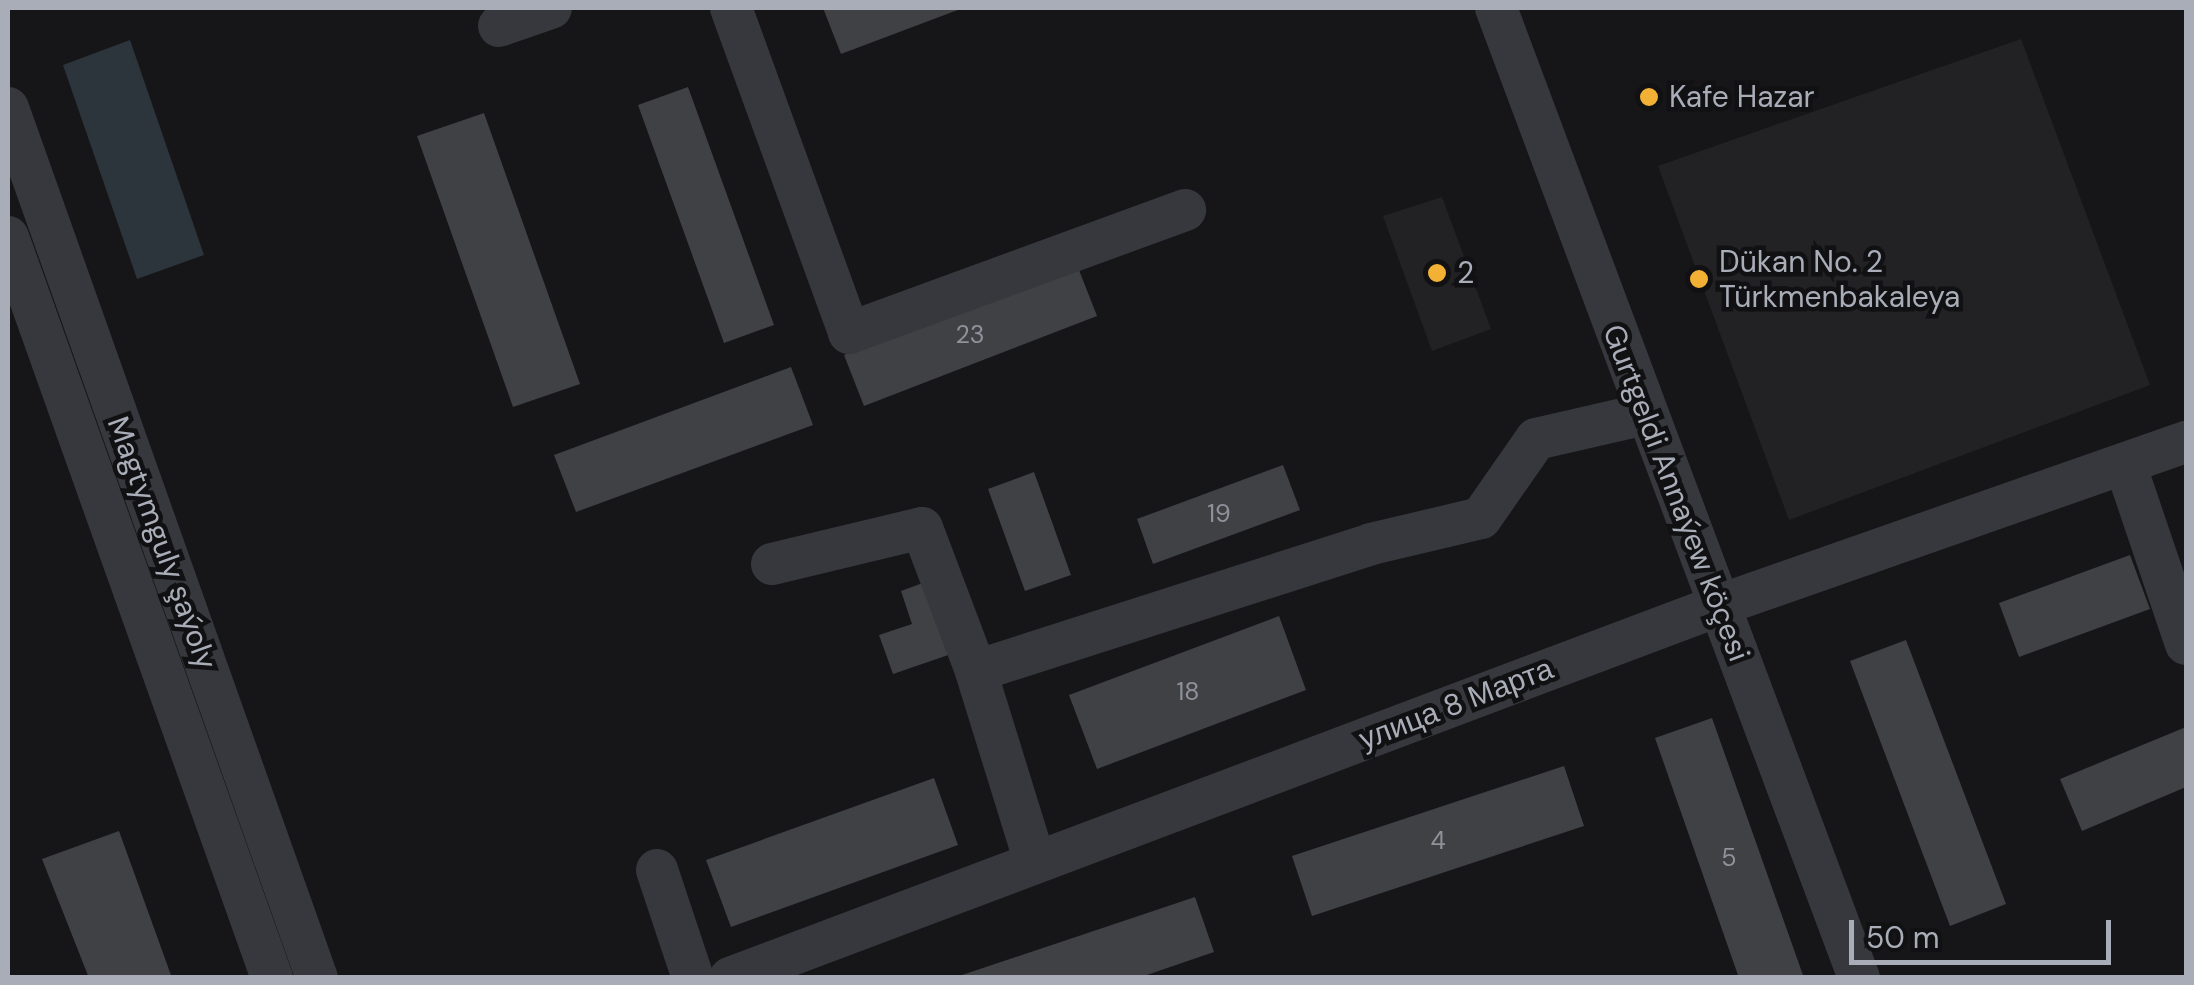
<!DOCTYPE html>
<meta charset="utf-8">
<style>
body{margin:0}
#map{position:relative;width:2194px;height:985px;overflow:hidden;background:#161618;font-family:"DM Sans",sans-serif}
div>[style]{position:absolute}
.built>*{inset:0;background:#222225}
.water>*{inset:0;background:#2c353c}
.building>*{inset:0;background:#404145}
.minor>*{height:42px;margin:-21px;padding:0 21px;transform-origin:21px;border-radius:21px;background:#37383d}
.dots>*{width:28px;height:28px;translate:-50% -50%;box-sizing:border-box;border:5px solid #111113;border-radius:50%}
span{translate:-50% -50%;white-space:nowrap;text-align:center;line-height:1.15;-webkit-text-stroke:9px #111113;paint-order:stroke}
.number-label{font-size:25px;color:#8e929b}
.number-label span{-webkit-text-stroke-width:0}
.poi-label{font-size:30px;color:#a8adb8}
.left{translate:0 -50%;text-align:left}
.street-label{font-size:30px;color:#a8adb8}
.frame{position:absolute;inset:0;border:10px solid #a8adb8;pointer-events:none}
.scale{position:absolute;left:1849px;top:920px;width:262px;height:45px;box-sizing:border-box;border:5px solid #a8adb8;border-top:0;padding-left:12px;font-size:30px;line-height:35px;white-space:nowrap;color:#a8adb8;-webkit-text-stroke:8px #111113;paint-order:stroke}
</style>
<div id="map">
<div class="built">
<div style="clip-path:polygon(2021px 39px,2150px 385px,1789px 520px,1658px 166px)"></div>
<div style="clip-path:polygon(1442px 197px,1491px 329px,1432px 351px,1383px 216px)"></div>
</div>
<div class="water">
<div style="clip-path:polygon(130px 40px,204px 255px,137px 279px,63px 65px)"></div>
</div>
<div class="building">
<div style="clip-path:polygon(823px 8px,963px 8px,841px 54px)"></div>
<div style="clip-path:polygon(688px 87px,774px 325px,724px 343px,638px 105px)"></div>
<div style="clip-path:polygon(484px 113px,580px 384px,513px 407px,417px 136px)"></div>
<div style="clip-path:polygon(1077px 265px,1097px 316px,864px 406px,844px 355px)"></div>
<div style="clip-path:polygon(791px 367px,813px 425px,576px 512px,554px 455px)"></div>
<div style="clip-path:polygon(1283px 465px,1300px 510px,1153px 564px,1137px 519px)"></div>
<div style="clip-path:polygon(1034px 472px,1071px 575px,1025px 591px,988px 489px)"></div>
<div style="clip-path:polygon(2130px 555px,2150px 609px,2019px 657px,1999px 603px)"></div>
<div style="clip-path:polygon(931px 580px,957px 652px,893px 674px,879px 635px,912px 624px,901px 591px)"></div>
<div style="clip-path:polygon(1279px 616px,1306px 690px,1097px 769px,1069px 695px)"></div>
<div style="clip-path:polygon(1906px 640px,2006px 904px,1950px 926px,1850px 661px)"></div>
<div style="clip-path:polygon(1712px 718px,1804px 978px,1739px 978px,1655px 738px)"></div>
<div style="clip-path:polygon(2186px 727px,2186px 787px,2082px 831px,2060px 779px)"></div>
<div style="clip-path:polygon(1564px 766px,1584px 826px,1312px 916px,1292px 856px)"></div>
<div style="clip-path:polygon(934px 778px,958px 845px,731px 927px,706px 860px)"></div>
<div style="clip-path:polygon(119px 831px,172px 978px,89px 978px,42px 859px)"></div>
<div style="clip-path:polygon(1195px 897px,1214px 952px,1138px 978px,953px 978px)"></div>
</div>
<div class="minor">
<div style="left:731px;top:8px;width:346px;rotate:70deg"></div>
<div style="left:849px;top:333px;width:358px;rotate:-20.1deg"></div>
<div style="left:1496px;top:8px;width:1036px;rotate:69.48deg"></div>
<div style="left:499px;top:26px;width:55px;rotate:-19.1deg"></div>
<div style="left:8px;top:108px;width:923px;rotate:70.45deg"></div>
<div style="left:8px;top:237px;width:787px;rotate:70.39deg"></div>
<div style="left:2125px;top:464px;width:190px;rotate:71.3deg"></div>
<div style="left:772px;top:564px;width:154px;rotate:-13.5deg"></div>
<div style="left:922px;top:528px;width:153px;rotate:69.3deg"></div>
<div style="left:1035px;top:862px;width:200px;rotate:-107.2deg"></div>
<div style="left:976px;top:671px;width:415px;rotate:-17.8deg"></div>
<div style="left:1371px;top:544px;width:113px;rotate:-13.3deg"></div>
<div style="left:1481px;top:518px;width:96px;rotate:-55.2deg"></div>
<div style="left:1536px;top:439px;width:112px;rotate:-12.9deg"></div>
<div style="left:657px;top:870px;width:114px;rotate:71.6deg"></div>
<div style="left:730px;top:978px;width:1058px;rotate:-20.64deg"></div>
<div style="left:1720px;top:605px;width:494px;rotate:-19.3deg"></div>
</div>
<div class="dots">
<div style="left:1649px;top:97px;background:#f2b134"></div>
<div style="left:1437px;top:273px;background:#f2b134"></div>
<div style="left:1699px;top:279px;background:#f2b134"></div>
</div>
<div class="number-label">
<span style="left:970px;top:335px">23</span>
<span style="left:1219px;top:514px">19</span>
<span style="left:1188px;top:692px">18</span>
<span style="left:1438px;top:841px">4</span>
<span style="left:1729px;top:858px">5</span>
</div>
<div class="poi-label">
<span class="left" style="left:1669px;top:97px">Kafe Hazar</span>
<span class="left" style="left:1719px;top:279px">Dükan No. 2<br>Türkmenbakaleya</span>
<span class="left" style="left:1457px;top:273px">2</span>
</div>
<div class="street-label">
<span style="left:1676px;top:493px;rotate:69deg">Gurtgeldi Annaýew köçesi</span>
<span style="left:162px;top:543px;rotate:70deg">Magtymguly şaýoly</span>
<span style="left:1456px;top:704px;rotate:-21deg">улица 8 Марта</span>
</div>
<div class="frame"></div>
<div class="scale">50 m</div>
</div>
